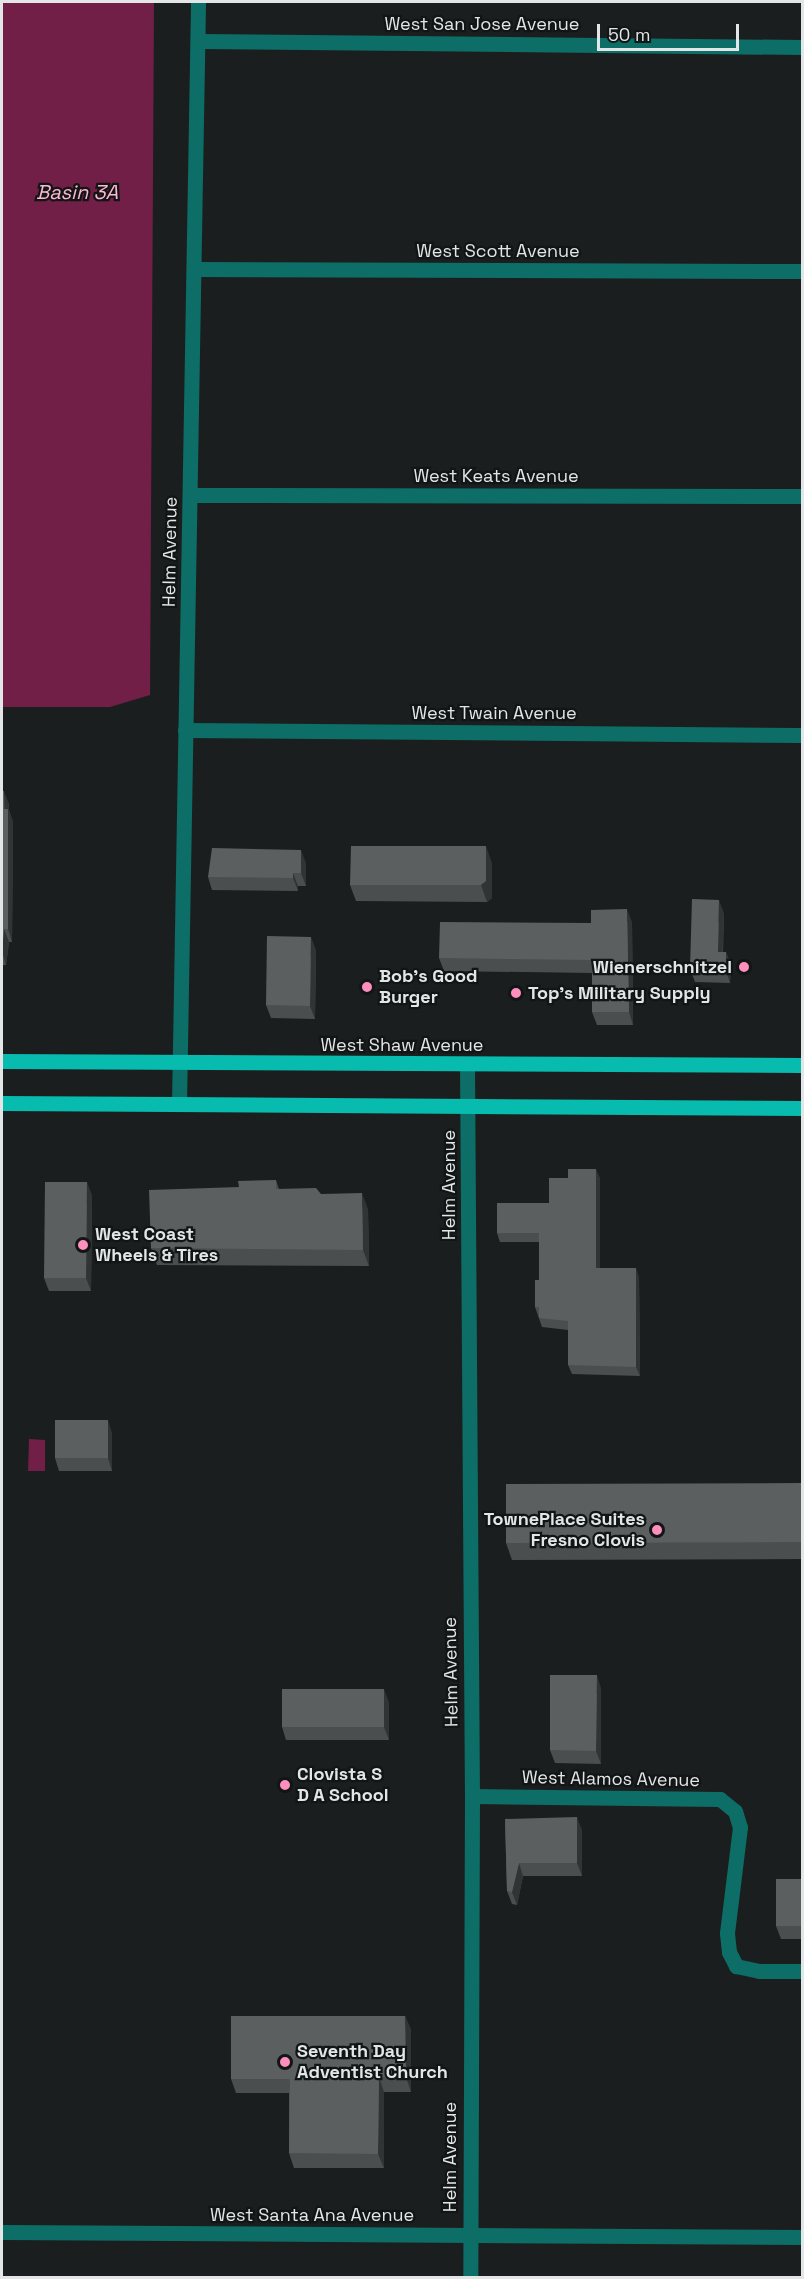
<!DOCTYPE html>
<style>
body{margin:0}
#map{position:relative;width:804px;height:2279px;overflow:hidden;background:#1b1e1e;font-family:"Space Grotesk",sans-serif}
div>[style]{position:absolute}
.water>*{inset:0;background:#711f47}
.street>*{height:15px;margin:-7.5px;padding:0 7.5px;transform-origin:7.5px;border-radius:7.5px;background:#0d6e67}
.primary>*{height:15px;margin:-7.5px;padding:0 7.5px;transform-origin:7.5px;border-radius:7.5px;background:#07bbae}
.wall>*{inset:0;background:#4a4e4e}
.shaded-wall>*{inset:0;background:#313434}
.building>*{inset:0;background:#5b5f5f}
.dots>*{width:16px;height:16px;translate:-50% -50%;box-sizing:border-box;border:3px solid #121515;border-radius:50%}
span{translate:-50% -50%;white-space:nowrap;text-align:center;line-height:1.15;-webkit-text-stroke:4.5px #121515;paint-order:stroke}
.street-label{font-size:18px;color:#e3e6e6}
.poi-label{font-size:18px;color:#e3e6e6;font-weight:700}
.right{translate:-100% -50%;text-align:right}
.left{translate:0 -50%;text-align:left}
.water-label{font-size:20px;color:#feb6d2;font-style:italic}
.frame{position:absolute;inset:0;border:3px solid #e3e6e6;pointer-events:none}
.scale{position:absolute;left:597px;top:24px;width:142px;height:27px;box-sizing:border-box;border:3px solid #e3e6e6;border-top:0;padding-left:8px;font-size:18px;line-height:21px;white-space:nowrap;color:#e3e6e6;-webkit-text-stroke:4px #121515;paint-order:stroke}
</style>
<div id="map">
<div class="water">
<div style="clip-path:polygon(2px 2px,154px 2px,150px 695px,110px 707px,2px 707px)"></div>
<div style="clip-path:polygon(29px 1439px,45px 1440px,45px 1471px,28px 1471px)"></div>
</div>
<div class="street">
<div style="left:198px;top:41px;width:604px;rotate:0.57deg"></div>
<div style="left:194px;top:269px;width:608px;rotate:0.19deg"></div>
<div style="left:190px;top:495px;width:612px;rotate:0.09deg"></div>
<div style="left:185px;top:730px;width:617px;rotate:0.46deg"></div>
<div style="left:467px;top:1065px;width:731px;rotate:89.61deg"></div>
<div style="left:472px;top:1796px;width:482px;rotate:90.2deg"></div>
<div style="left:179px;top:1104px;width:1102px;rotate:-89.01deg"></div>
<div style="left:472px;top:1796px;width:248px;rotate:0.7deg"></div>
<div style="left:720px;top:1799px;width:19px;rotate:39deg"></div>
<div style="left:735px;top:1811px;width:17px;rotate:73deg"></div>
<div style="left:740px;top:1827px;width:107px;rotate:97deg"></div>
<div style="left:727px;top:1933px;width:19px;rotate:84deg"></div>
<div style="left:729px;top:1952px;width:16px;rotate:63deg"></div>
<div style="left:736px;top:1966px;width:24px;rotate:12deg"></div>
<div style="left:759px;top:1971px;width:43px"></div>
<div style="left:2px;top:2232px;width:800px;rotate:0.36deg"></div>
</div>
<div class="primary">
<div style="left:2px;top:1061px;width:800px;rotate:0.29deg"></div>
<div style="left:2px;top:1103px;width:800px;rotate:0.36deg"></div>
</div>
<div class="wall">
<div style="clip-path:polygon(2px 791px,9px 804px,9px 810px,13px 822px,12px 942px,9px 942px,6px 965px,2px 965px)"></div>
<div style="clip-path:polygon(306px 863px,306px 886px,298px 886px,298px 891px,212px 890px,208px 877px)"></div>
<div style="clip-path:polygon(492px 863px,492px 898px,487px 902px,356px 901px,350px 885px)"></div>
<div style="clip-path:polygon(724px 913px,723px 952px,726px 952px,731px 965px,730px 983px,695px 982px,690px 969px)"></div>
<div style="clip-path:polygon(632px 922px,633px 1025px,597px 1025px,592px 1012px,592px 973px,444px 971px,439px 958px,591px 923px)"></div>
<div style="clip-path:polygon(316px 950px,315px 1019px,271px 1018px,266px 1005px)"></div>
<div style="clip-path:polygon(600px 1178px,600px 1268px,639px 1277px,640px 1376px,572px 1374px,568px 1365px,568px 1330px,542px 1327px,535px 1307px,539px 1280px,539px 1242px,500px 1242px,497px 1233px,549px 1203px)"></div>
<div style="clip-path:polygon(276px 1180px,279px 1189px,321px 1194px,368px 1209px,369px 1266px,157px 1265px,151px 1248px)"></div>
<div style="clip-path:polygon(92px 1195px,91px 1291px,49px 1291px,44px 1278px)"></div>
<div style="clip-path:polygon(112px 1433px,112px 1471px,59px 1471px,55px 1458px)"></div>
<div style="clip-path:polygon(802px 1483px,802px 1559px,512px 1560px,506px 1543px)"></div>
<div style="clip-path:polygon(601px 1688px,601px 1764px,555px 1763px,550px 1750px)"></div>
<div style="clip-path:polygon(389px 1702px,389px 1740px,286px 1740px,282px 1727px)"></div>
<div style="clip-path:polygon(505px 1819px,582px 1830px,582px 1876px,523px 1876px,517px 1905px,512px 1904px,507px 1891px)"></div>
<div style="clip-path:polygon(802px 1879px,802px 1939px,781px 1939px,776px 1926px)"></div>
<div style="clip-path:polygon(405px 2016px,411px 2030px,411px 2092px,384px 2092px,384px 2168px,294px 2168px,289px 2153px,289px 2093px,236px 2093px,231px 2079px)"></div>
</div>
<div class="shaded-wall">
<div style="clip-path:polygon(4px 791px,9px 804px,9px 810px,13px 822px,12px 942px,8px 929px)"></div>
<div style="clip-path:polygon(486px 846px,492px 863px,492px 898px,487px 902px,481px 885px)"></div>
<div style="clip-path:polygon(301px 850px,306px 863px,306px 886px,301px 873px)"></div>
<div style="clip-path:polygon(293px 873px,298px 886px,298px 891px,293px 878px)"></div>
<div style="clip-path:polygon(719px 900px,724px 913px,722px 965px,718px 952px)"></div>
<div style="clip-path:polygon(627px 909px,632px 922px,633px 1025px,629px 1012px)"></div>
<div style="clip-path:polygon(4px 929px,9px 942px,6px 965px,2px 952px)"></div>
<div style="clip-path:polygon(311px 937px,316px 950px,315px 1019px,310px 1006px)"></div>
<div style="clip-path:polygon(726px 952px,731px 965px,730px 983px,726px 970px)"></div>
<div style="clip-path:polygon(596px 1169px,600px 1178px,600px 1277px,596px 1268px)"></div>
<div style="clip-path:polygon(87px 1182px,92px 1195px,91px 1291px,86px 1278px)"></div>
<div style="clip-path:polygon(362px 1193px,368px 1209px,369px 1266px,363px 1250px)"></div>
<div style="clip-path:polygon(636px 1268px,639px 1277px,640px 1376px,636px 1367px)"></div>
<div style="clip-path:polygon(108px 1420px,112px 1433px,112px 1471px,108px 1458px)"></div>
<div style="clip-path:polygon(597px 1675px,601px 1688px,601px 1764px,596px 1751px)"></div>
<div style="clip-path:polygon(384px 1689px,389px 1702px,389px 1740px,384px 1727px)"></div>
<div style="clip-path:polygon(577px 1817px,582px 1830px,582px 1876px,577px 1863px)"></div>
<div style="clip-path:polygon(519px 1863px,523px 1876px,517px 1905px,512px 1892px)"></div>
<div style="clip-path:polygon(405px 2016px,411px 2030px,411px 2092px,406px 2077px)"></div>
<div style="clip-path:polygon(379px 2077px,384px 2092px,384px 2168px,378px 2154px)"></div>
</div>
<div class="building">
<div style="clip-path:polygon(2px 791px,4px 791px,4px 809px,8px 809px,8px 929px,4px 929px,2px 952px)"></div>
<div style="clip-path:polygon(351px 846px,486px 846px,486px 881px,481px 885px,350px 885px)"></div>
<div style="clip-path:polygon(212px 848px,301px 850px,301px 873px,293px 873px,293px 878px,208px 877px)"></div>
<div style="clip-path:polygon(692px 899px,719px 900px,718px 952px,726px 952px,726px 970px,690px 969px)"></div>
<div style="clip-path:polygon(627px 909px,629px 1012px,592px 1012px,592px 960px,439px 958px,440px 922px,591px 923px,591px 910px)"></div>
<div style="clip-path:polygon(267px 936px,311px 937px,310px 1006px,266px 1005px)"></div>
<div style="clip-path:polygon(568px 1169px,596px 1169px,596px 1268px,636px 1268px,636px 1367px,568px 1365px,568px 1321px,539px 1318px,539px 1307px,535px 1307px,535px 1280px,539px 1280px,539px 1233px,497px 1233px,497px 1203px,549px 1203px,549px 1178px,568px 1178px)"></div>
<div style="clip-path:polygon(276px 1180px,276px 1189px,316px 1188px,321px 1194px,362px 1193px,363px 1250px,151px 1248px,149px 1190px,239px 1187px,238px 1181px)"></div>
<div style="clip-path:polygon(45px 1182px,87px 1182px,86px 1278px,44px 1278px)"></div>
<div style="clip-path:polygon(55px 1420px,108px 1420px,108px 1458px,55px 1458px)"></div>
<div style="clip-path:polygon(802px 1483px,802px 1542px,506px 1543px,506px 1484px)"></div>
<div style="clip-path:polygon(550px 1675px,597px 1675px,596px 1751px,550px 1750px)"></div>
<div style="clip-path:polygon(282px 1689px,384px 1689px,384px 1727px,282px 1727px)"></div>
<div style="clip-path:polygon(577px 1817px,577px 1863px,519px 1863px,512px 1892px,507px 1891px,505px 1819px)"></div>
<div style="clip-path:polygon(776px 1879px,802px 1879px,802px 1926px,776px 1926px)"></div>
<div style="clip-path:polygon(231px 2016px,405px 2016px,406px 2077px,379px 2077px,378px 2154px,289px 2153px,290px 2079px,231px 2079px)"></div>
</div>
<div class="dots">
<div style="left:744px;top:967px;background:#fe8ebd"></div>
<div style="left:367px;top:987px;background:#fe8ebd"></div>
<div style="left:516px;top:993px;background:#fe8ebd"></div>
<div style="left:83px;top:1245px;background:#fe8ebd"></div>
<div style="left:657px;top:1530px;background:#fe8ebd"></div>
<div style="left:285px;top:1785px;background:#fe8ebd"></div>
<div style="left:285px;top:2062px;background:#fe8ebd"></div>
</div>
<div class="street-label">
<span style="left:482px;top:24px">West San Jose Avenue</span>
<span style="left:498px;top:251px">West Scott Avenue</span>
<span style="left:496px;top:476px">West Keats Avenue</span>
<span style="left:170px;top:552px;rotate:-89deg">Helm Avenue</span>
<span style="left:494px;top:713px">West Twain Avenue</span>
<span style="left:402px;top:1045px">West Shaw Avenue</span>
<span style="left:449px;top:1185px;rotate:-90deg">Helm Avenue</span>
<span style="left:451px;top:1672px;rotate:-91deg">Helm Avenue</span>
<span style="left:611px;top:1779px;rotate:1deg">West Alamos Avenue</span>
<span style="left:450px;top:2157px;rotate:-90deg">Helm Avenue</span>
<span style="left:312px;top:2215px">West Santa Ana Avenue</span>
</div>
<div class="poi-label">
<span class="right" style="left:732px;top:967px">Wienerschnitzel</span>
<span class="left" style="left:379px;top:987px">Bob's Good<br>Burger</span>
<span class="left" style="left:528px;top:993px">Top's Military Supply</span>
<span class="left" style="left:95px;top:1245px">West Coast<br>Wheels &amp; Tires</span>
<span class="right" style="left:645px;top:1530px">TownePlace Suites<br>Fresno Clovis</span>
<span class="left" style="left:297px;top:1785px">Clovista S<br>D A School</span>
<span class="left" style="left:297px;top:2062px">Seventh Day<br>Adventist Church</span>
</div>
<div class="water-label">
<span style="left:77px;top:192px">Basin 3A</span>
</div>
<div class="frame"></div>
<div class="scale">50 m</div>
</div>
